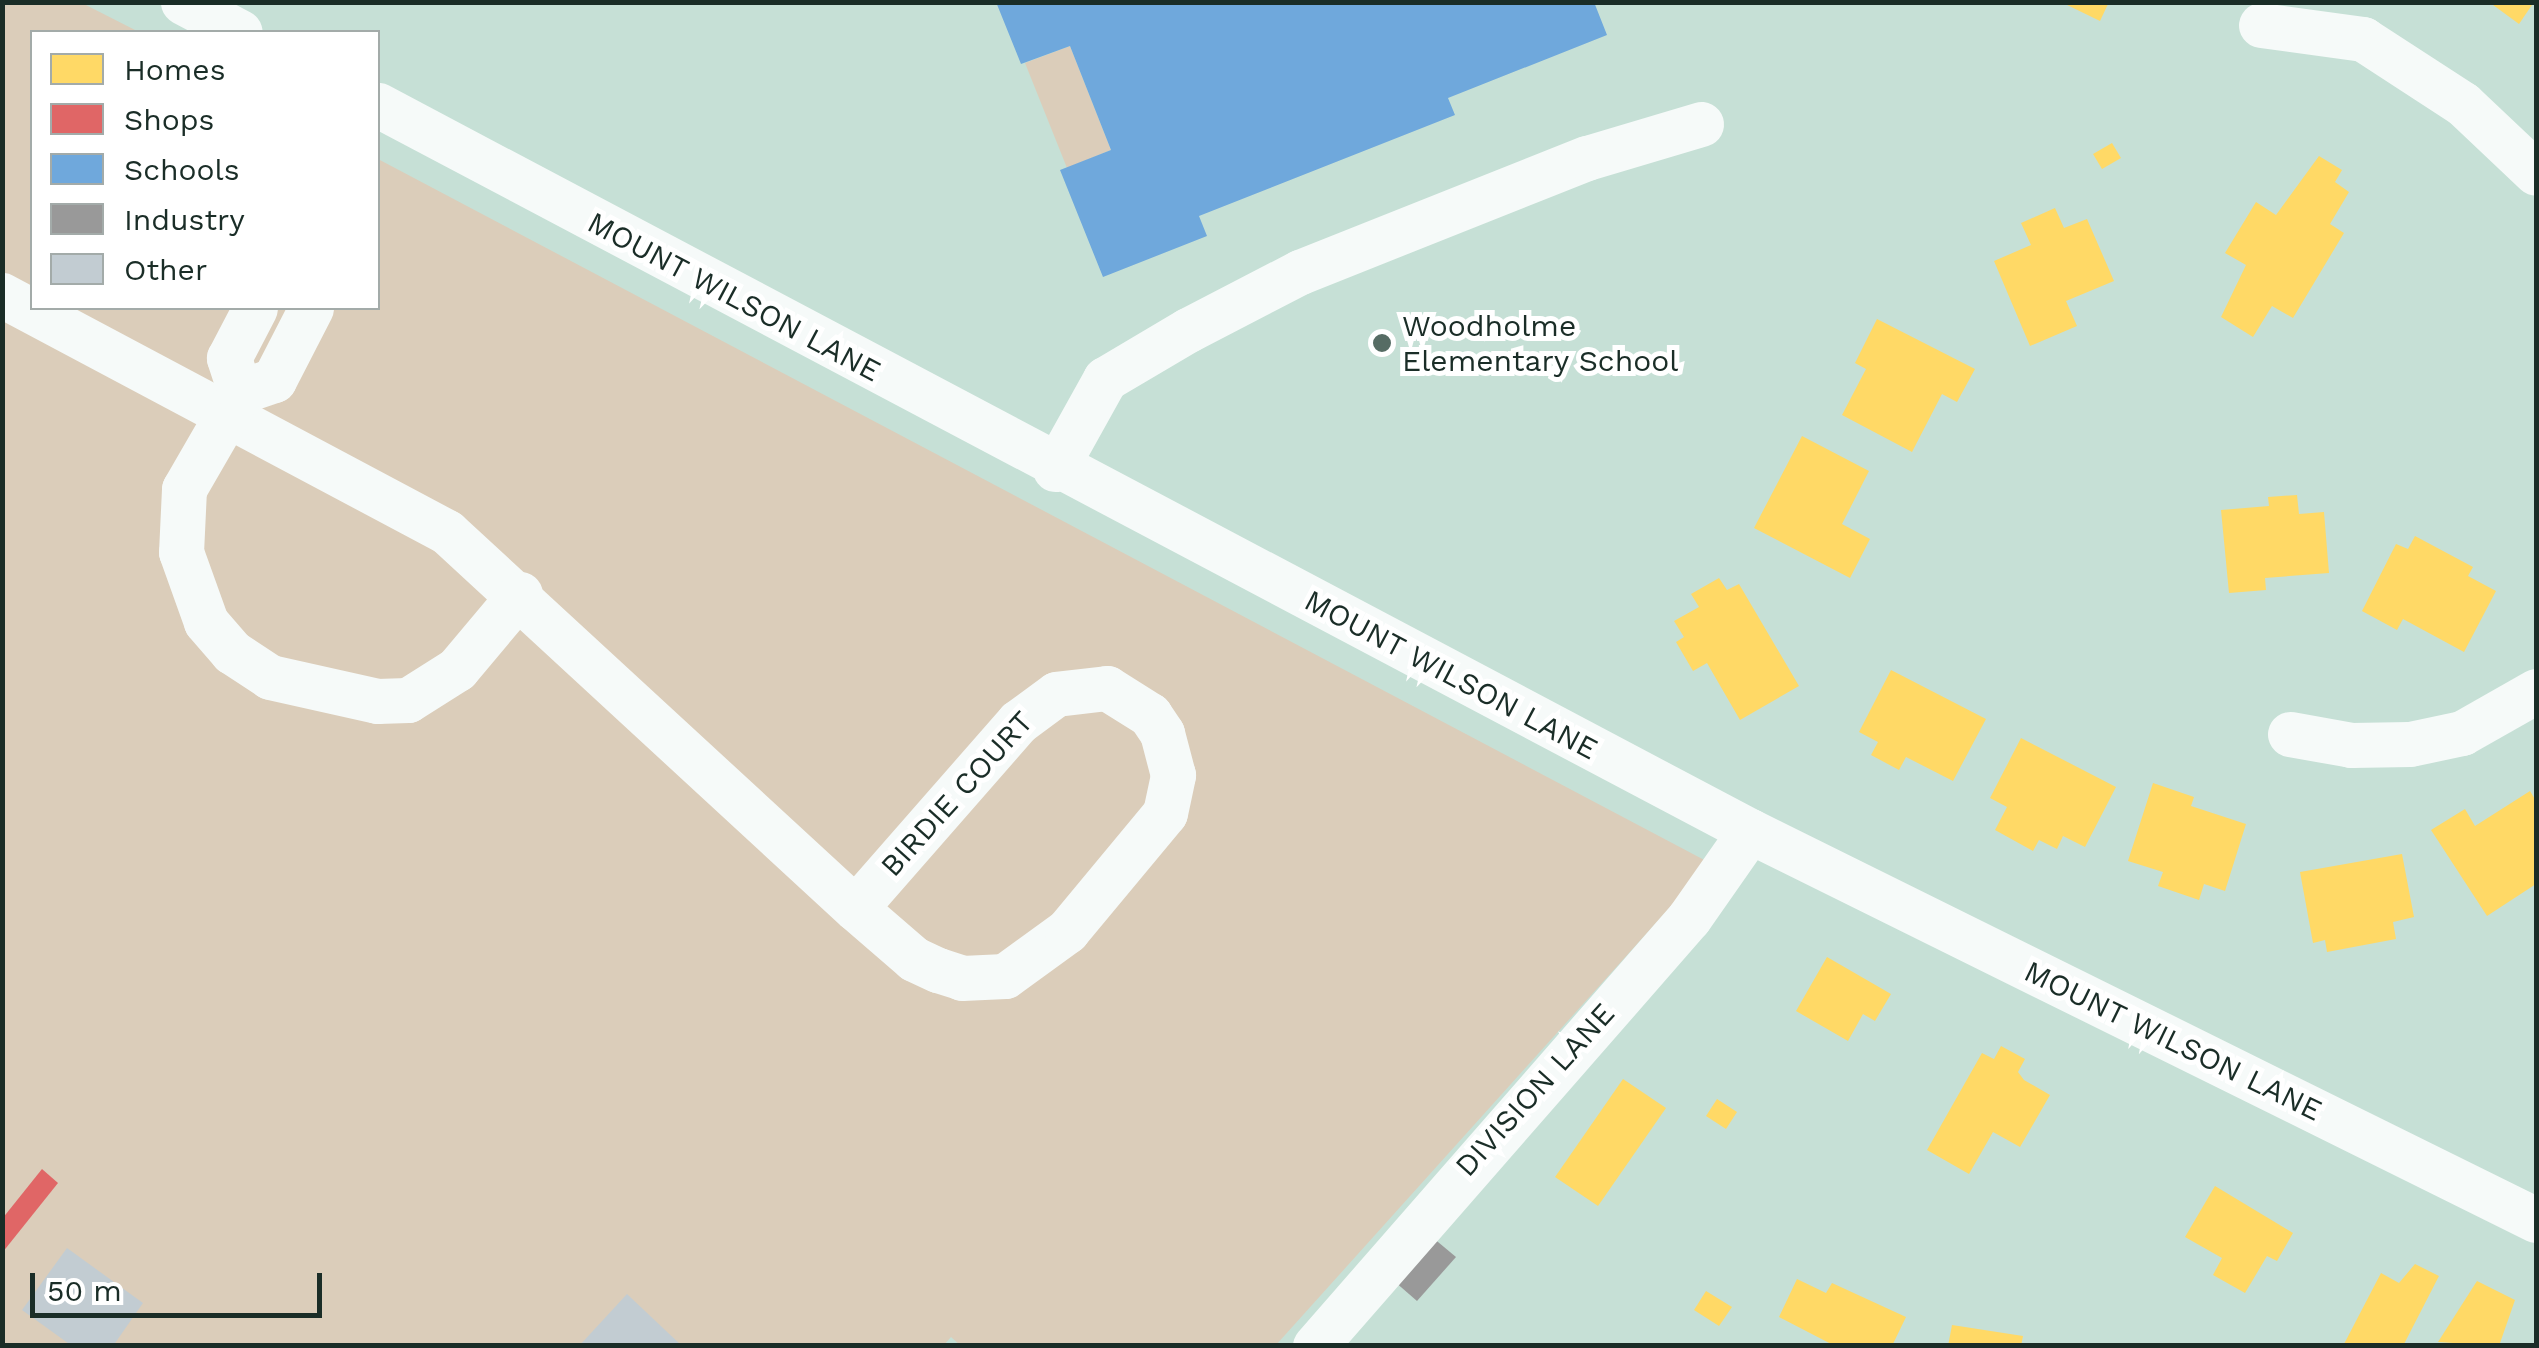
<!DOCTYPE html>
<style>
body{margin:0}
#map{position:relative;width:2539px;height:1348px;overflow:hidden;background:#c6e0d6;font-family:"Work Sans",sans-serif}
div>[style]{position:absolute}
.green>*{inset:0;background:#dbcdba}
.homes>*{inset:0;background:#ffd966}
.shops>*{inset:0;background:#e06666}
.schools>*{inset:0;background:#6fa8dc}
.industry>*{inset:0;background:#999}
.building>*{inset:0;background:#c2ccd2}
.minor>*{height:45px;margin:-22.5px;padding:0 22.5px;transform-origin:22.5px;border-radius:22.5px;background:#f6faf9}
.dots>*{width:28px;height:28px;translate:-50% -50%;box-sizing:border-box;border:5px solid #fff;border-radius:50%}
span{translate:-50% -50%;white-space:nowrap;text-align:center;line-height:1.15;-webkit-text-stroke:10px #fff;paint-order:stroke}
.street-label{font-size:30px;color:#1a2d27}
.poi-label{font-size:30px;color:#1a2d27}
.left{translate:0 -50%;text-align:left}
.frame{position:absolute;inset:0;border:5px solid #1a2d27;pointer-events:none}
.legend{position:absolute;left:30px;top:30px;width:350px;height:280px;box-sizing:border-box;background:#fff;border:2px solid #a3aba9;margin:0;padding:12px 18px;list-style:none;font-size:30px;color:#1a2d27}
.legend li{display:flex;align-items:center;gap:20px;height:50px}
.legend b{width:50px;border:2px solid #a3aba9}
.scale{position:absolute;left:30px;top:1273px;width:292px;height:45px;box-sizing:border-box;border:5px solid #1a2d27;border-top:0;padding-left:12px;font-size:30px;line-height:35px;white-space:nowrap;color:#1a2d27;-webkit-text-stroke:8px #fff;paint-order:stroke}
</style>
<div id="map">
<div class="green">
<div style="clip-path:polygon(3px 3px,82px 3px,139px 32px,32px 32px,32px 308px,378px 308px,378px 159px,1710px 863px,1276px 1345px,961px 1346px,951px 1337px,943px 1346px,3px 1346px)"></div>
<div style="clip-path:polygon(1070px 46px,1111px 150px,1067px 168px,1025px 63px)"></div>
</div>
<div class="homes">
<div style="clip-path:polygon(2061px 2px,2109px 2px,2100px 21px)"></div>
<div style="clip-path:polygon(2489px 2px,2534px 2px,2519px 24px)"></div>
<div style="clip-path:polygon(2112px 143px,2121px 158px,2102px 169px,2093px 154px)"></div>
<div style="clip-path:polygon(2319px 156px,2342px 170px,2335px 182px,2349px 192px,2330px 224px,2344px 233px,2293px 318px,2272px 306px,2253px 337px,2221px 317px,2246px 265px,2225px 253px,2256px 202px,2276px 215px)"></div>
<div style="clip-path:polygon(2055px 208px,2064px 228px,2087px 219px,2114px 281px,2066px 301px,2077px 326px,2030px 346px,1994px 261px,2031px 245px,2021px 223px)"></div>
<div style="clip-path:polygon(1877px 319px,1975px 369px,1957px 402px,1942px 394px,1912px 452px,1842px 415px,1866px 369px,1855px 363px)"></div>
<div style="clip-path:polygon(1802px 436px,1869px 471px,1842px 524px,1870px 539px,1850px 578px,1754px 528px)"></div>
<div style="clip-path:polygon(2297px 495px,2299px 514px,2324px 512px,2329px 573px,2265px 578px,2266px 590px,2229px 593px,2221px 510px,2269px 506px,2268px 497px)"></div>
<div style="clip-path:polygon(2415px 536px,2473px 567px,2468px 576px,2496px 591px,2464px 652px,2403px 619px,2397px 630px,2362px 611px,2396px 544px,2408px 549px)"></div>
<div style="clip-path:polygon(1719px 578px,1727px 590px,1739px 584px,1799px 686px,1740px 720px,1707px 663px,1693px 671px,1676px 642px,1684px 637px,1674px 621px,1699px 607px,1691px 594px)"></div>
<div style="clip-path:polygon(1891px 670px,1986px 719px,1953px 781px,1906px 757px,1899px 770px,1871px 755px,1878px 742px,1859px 732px)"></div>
<div style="clip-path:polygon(2021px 738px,2116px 787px,2085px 847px,2063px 836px,2057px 849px,2039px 840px,2033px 851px,1995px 830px,2007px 807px,1990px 798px)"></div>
<div style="clip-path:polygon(2153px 783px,2194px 797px,2191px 806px,2246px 824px,2225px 891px,2204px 884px,2199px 900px,2158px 886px,2163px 872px,2128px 861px)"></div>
<div style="clip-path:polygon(2530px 791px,2536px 801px,2536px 884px,2487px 916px,2431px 830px,2465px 809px,2475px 826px)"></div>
<div style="clip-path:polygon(2402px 854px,2414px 917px,2393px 922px,2396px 939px,2327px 952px,2325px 940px,2313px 943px,2300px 872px)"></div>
<div style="clip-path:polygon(1827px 957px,1891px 994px,1875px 1021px,1863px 1014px,1848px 1041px,1796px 1011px)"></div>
<div style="clip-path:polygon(2001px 1046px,2025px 1059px,2018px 1072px,2024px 1080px,2050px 1095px,2020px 1147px,1993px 1132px,1969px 1174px,1927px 1150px,1982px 1053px,1994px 1059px)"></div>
<div style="clip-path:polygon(1623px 1079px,1666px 1108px,1598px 1206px,1555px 1177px)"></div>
<div style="clip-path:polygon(1717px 1099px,1737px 1112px,1726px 1129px,1706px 1116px)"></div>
<div style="clip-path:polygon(2215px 1186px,2293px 1233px,2277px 1261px,2267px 1256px,2245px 1293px,2213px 1275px,2222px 1258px,2185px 1237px)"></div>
<div style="clip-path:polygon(2415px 1264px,2439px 1276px,2403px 1346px,2344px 1344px,2381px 1273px,2399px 1283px)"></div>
<div style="clip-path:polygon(1797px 1279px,1826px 1293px,1832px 1283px,1906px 1317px,1892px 1346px,1835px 1346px,1779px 1317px)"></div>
<div style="clip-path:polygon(2477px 1281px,2515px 1300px,2499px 1346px,2438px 1342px)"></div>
<div style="clip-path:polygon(1706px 1291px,1732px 1307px,1719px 1326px,1694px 1310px)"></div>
<div style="clip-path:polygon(1952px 1325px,2023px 1336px,2021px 1346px,1948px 1346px)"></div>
</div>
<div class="shops">
<div style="clip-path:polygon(42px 1169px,58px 1183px,2px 1253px,2px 1219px)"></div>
</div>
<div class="schools">
<div style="clip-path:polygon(996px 2px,1594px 2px,1607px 35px,1448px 98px,1455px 115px,1199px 216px,1207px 236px,1103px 277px,1060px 170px,1111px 150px,1070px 46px,1021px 64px)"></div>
</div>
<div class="industry">
<div style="clip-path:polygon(1432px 1237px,1456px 1257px,1417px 1301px,1394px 1281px)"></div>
</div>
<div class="building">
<div style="clip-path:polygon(67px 1248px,143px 1303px,113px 1346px,72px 1346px,22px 1310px)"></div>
<div style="clip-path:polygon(627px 1294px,682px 1346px,579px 1346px)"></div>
</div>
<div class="minor">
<div style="left:183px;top:2px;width:64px;rotate:27.8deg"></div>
<div style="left:2261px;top:25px;width:103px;rotate:7.8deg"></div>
<div style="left:2363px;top:39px;width:119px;rotate:33deg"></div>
<div style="left:2463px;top:104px;width:100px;rotate:43.4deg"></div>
<div style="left:378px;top:105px;width:1552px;rotate:27.89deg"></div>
<div style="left:1750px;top:831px;width:877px;rotate:26.33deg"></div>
<div style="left:2px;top:295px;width:504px;rotate:28.04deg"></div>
<div style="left:447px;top:532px;width:555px;rotate:42.66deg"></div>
<div style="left:855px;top:908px;width:78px;rotate:40.8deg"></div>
<div style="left:914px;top:959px;width:26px;rotate:25deg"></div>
<div style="left:938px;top:970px;width:25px;rotate:18deg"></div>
<div style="left:962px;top:978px;width:43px;rotate:-2.7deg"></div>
<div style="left:1005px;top:976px;width:77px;rotate:-36deg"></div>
<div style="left:1067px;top:931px;width:153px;rotate:-50.3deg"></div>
<div style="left:1165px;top:813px;width:39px;rotate:-78deg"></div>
<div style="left:1173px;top:775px;width:43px;rotate:-104.7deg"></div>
<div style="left:1162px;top:733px;width:22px;rotate:-124deg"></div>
<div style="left:1150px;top:715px;width:51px;rotate:-147.9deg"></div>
<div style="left:1107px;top:688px;width:51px;rotate:173.3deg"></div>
<div style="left:1056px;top:694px;width:47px;rotate:143.6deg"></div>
<div style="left:1018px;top:722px;width:247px;rotate:131.2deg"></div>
<div style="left:311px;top:308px;width:81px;rotate:117.2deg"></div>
<div style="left:274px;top:380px;width:36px;rotate:161deg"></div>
<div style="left:240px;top:392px;width:112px;rotate:120deg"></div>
<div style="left:184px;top:489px;width:63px;rotate:92.7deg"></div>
<div style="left:181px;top:552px;width:74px;rotate:70.3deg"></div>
<div style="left:206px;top:622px;width:40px;rotate:49deg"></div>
<div style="left:232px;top:652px;width:45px;rotate:33.3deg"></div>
<div style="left:270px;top:677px;width:110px;rotate:12.6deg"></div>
<div style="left:377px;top:701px;width:31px;rotate:-2deg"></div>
<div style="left:408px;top:700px;width:58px;rotate:-32.3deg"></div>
<div style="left:457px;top:669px;width:98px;rotate:-50deg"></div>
<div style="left:240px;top:392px;width:36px;rotate:-108deg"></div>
<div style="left:229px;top:358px;width:56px;rotate:-62.5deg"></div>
<div style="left:1055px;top:469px;width:103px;rotate:-60.9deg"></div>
<div style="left:1105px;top:379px;width:96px;rotate:-30.6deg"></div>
<div style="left:1188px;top:330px;width:126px;rotate:-27.4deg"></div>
<div style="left:1300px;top:272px;width:309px;rotate:-21.7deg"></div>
<div style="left:1587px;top:158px;width:119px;rotate:-16.6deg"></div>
<div style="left:2290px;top:734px;width:62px;rotate:10.2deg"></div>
<div style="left:2351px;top:745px;width:59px;rotate:-1deg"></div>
<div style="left:2410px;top:744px;width:53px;rotate:-11.9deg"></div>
<div style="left:2462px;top:733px;width:85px;rotate:-29.6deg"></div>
<div style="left:1315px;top:1346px;width:568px;rotate:-48.85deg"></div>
<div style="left:1689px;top:918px;width:106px;rotate:-55deg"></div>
</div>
<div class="dots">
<div style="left:1382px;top:343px;background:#566c64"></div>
</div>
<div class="street-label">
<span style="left:734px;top:297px;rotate:28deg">MOUNT WILSON LANE</span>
<span style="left:1451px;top:675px;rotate:28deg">MOUNT WILSON LANE</span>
<span style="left:957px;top:794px;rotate:-48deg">BIRDIE COURT</span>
<span style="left:2173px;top:1041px;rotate:26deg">MOUNT WILSON LANE</span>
<span style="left:1535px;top:1090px;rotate:-48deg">DIVISION LANE</span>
</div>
<div class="poi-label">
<span class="left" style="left:1402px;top:343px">Woodholme<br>Elementary School</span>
</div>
<div class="frame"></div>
<ul class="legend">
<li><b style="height:28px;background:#ffd966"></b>Homes</li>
<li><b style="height:28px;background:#e06666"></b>Shops</li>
<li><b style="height:28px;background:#6fa8dc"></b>Schools</li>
<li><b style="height:28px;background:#999"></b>Industry</li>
<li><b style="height:28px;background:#c2ccd2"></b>Other</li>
</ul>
<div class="scale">50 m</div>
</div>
